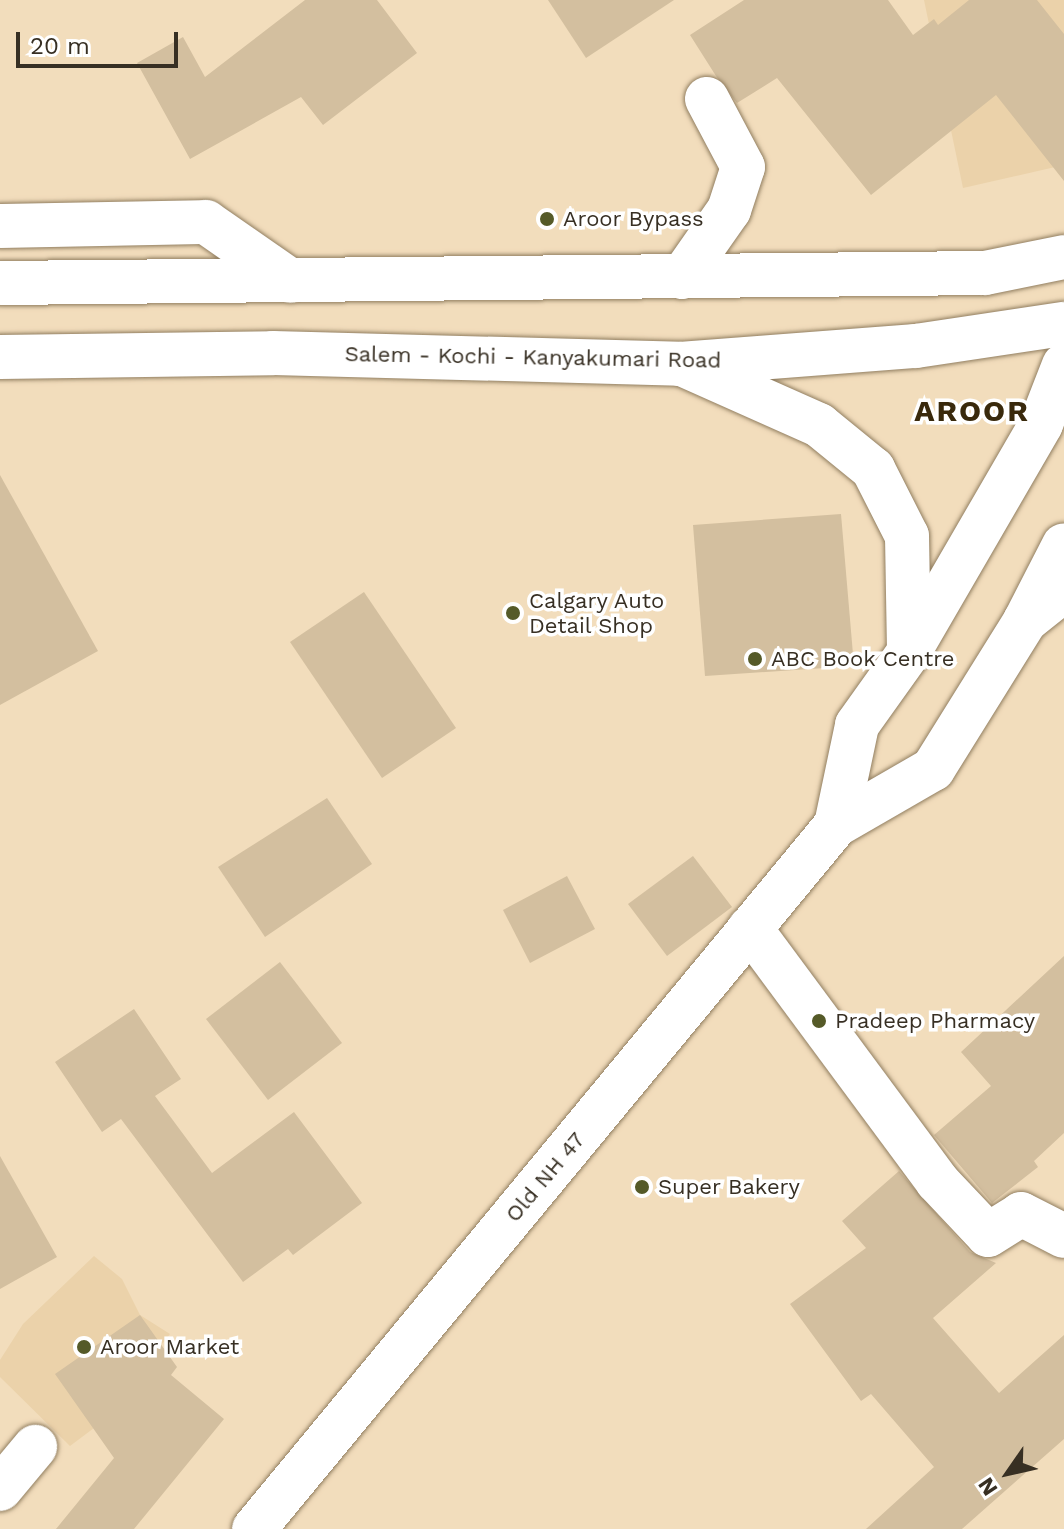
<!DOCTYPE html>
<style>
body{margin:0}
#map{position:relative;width:1064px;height:1529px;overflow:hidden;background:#f2ddbc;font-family:"Work Sans",sans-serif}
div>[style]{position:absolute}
.built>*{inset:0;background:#ebd2aa}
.building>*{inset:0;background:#d3bf9f}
.roads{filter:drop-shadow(0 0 2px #917e60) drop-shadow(0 0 2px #917e60)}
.minor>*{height:44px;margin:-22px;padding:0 22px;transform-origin:22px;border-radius:22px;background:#fff}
.primary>*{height:44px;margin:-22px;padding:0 22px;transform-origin:22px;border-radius:22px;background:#fff}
.trunk>*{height:44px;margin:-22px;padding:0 22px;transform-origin:22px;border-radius:22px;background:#fff}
.dots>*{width:22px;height:22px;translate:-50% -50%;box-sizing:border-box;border:4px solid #fff;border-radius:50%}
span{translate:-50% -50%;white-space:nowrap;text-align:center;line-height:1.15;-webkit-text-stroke:7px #fff;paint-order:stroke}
.poi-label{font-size:22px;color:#372f23}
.left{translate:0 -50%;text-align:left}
.street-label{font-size:22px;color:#372f23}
.district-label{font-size:30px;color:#39290c;font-weight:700;letter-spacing:2px}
.north{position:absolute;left:968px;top:1433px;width:80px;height:80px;-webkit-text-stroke:6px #fff;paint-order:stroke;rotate:236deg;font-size:22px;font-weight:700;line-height:32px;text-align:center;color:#372f23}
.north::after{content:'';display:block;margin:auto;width:28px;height:36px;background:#372f23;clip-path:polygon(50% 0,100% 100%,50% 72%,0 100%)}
.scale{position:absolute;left:16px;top:32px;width:162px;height:36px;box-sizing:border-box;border:4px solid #372f23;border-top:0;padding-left:10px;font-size:24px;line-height:28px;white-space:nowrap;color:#372f23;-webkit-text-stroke:6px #fff;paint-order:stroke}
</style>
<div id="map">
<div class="built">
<div style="clip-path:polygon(924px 0,1064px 0,1064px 165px,963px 188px)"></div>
<div style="clip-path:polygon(94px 1256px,122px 1279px,140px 1315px,170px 1334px,94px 1428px,70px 1446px,0 1377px,0 1360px,23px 1324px)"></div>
</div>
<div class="building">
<div style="clip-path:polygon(305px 0,377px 0,417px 53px,323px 125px,301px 97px,190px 159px,137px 63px,183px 37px,205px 77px)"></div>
<div style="clip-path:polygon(548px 0,674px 0,586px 58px)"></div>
<div style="clip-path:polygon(744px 0,888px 0,913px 35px,934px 19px,938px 25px,969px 0,1037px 0,1064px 34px,1064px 181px,996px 95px,871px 195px,777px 78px,737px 103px,716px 76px,690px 35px)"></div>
<div style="clip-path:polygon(0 475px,98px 651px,0 705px)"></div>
<div style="clip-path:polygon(841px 514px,854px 666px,705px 676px,693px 525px)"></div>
<div style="clip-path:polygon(364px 592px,456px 728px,382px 778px,290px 642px)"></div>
<div style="clip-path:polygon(327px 798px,372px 864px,265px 937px,218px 867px)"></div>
<div style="clip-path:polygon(693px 856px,732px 907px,667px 956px,628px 904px)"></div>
<div style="clip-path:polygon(567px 876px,595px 929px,530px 963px,503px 910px)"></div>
<div style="clip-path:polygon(1064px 956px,1064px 1133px,1034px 1161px,1038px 1167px,992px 1203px,934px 1135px,991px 1086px,961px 1052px)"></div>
<div style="clip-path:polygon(280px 962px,342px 1043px,268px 1100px,206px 1019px)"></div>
<div style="clip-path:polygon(134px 1009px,181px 1079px,155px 1096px,212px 1173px,294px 1112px,362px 1203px,293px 1255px,288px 1249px,243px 1282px,121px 1119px,102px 1132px,55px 1062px)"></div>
<div style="clip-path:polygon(0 1156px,57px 1257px,0 1289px)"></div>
<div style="clip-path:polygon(899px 1171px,970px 1252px,996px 1263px,933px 1318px,999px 1393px,1064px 1335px,1064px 1439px,962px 1529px,866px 1529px,934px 1467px,871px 1394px,861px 1401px,790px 1304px,866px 1248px,842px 1221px)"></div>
<div style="clip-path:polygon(140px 1315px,177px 1367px,171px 1375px,224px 1419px,134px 1529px,56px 1529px,114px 1458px,55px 1374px)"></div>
</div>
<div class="roads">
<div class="minor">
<div style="left:0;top:226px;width:206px;rotate:-1.1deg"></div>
<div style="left:206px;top:222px;width:103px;rotate:34.8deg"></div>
<div style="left:682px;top:277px;width:82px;rotate:-55deg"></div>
<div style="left:729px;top:210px;width:45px;rotate:-72deg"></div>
<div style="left:743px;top:167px;width:77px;rotate:-117.9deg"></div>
<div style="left:750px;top:928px;width:315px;rotate:53.5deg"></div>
<div style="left:937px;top:1181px;width:74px;rotate:46.6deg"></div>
<div style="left:988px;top:1235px;width:39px;rotate:-32deg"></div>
<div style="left:1021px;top:1214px;width:48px;rotate:27.1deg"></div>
<div style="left:0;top:1489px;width:55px;rotate:-50.2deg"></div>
</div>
<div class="primary">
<div style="left:836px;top:825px;width:102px;rotate:-78.1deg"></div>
<div style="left:857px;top:725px;width:90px;rotate:-54.5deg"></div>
<div style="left:909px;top:652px;width:263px;rotate:-59.9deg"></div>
<div style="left:1041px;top:424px;width:63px;rotate:-68.7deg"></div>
<div style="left:254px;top:1529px;width:913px;rotate:-50.42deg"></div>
<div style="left:836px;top:825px;width:112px;rotate:-30deg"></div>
<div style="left:933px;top:769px;width:174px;rotate:-58.1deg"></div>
<div style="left:1025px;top:621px;width:85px;rotate:-62.8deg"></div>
</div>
<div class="trunk">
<div style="left:0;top:283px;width:985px;rotate:-0.58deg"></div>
<div style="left:985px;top:273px;width:81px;rotate:-11.4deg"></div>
<div style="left:0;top:357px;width:273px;rotate:-0.8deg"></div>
<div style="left:273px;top:353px;width:407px;rotate:1.5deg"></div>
<div style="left:680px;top:364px;width:237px;rotate:-4.4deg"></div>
<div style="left:916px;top:346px;width:150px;rotate:-8.5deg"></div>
<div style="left:684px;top:365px;width:148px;rotate:24deg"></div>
<div style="left:819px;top:425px;width:70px;rotate:39.2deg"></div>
<div style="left:873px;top:469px;width:75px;rotate:63.1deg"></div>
<div style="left:907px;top:536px;width:116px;rotate:89deg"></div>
<div style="left:1025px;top:621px;width:50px;rotate:-38.5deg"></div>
</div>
</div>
<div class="dots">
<div style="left:547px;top:219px;background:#555a28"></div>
<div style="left:513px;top:613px;background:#555a28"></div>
<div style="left:755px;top:659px;background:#555a28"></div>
<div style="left:819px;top:1021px;background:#555a28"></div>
<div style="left:642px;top:1187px;background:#555a28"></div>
<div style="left:84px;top:1347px;background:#555a28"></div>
</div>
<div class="poi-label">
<span class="left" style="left:563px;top:219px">Aroor Bypass</span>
<span class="left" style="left:529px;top:613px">Calgary Auto<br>Detail Shop</span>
<span class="left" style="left:771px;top:659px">ABC Book Centre</span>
<span class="left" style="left:835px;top:1021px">Pradeep Pharmacy</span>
<span class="left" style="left:658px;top:1187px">Super Bakery</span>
<span class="left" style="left:100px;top:1347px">Aroor Market</span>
</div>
<div class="street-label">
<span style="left:533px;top:357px;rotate:1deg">Salem - Kochi - Kanyakumari Road</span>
<span style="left:545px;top:1177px;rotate:-50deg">Old NH 47</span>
</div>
<div class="district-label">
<span style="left:972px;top:411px">AROOR</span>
</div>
<div class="north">N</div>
<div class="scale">20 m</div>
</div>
